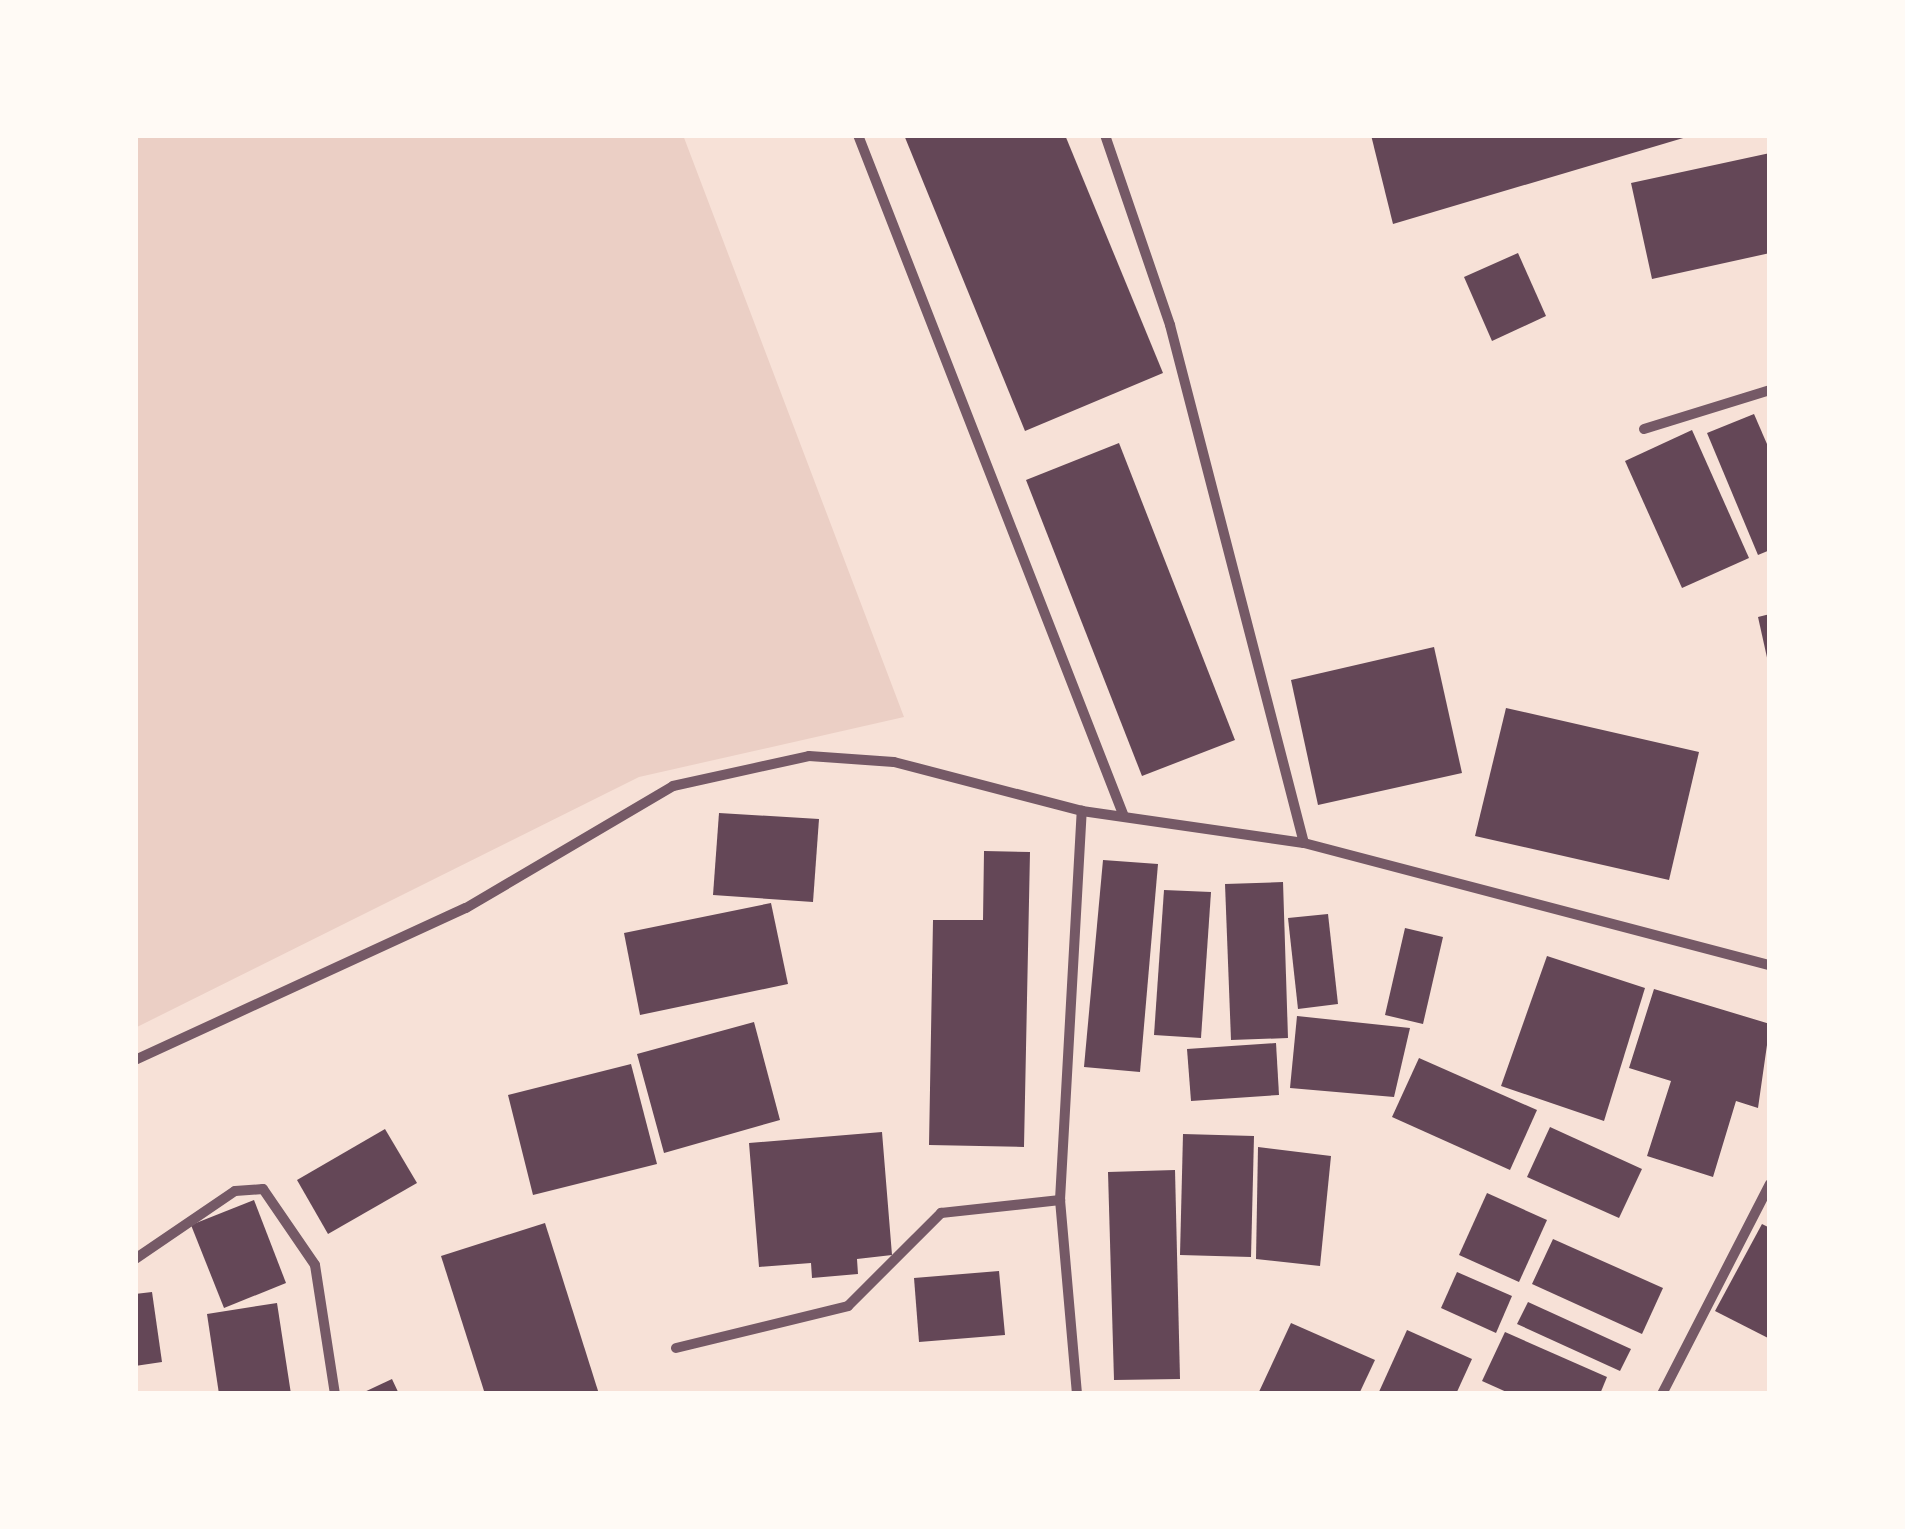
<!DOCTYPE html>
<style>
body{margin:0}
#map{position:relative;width:1905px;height:1529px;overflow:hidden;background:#f7e1d7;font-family:"Nunito Sans",sans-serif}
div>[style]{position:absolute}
.green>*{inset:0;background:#ebcfc5}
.building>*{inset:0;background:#644757}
.minor>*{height:10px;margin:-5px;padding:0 5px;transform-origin:5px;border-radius:5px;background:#755966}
span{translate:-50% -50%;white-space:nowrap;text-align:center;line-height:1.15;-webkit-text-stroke:8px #fffaf5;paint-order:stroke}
.frame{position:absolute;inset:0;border:138px solid #fffaf5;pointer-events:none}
</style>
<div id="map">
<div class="green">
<div style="clip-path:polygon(135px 135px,683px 135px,904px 717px,639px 777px,135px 1028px)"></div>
</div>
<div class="building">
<div style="clip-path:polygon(904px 135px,1065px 135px,1163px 373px,1025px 431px)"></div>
<div style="clip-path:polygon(1371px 135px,1690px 135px,1690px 136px,1393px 224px)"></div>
<div style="clip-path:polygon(1770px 153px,1770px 253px,1652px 279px,1631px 183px)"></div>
<div style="clip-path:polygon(1518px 253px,1546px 316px,1492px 341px,1464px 277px)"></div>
<div style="clip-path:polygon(1754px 414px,1770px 451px,1770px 550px,1758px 555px,1707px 433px)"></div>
<div style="clip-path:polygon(1692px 430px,1749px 558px,1682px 588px,1625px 461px)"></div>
<div style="clip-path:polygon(1119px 443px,1235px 740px,1142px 776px,1026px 480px)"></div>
<div style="clip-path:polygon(1770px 614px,1770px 662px,1768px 662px,1758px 617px)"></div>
<div style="clip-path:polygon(1434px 647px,1462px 773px,1318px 805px,1291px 680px)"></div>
<div style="clip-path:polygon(1506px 708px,1699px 752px,1669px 880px,1475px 836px)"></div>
<div style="clip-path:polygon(719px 813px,819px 819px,813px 902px,713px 895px)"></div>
<div style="clip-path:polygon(984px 851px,1030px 852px,1024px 1147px,929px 1145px,933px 920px,983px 920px)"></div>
<div style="clip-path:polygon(1103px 860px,1158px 864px,1140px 1072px,1084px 1067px)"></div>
<div style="clip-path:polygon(1283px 882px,1288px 1038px,1231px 1040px,1225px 884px)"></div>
<div style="clip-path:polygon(1164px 890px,1211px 892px,1201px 1038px,1154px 1035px)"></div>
<div style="clip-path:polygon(771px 903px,788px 984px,640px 1015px,624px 933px)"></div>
<div style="clip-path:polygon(1328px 914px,1338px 1004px,1298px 1009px,1288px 918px)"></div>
<div style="clip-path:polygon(1405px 928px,1443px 937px,1423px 1024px,1385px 1015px)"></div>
<div style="clip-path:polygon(1547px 956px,1645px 988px,1604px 1121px,1501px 1086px)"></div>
<div style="clip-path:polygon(1654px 989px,1770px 1024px,1758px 1108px,1736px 1101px,1713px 1177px,1647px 1156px,1671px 1081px,1629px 1068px)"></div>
<div style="clip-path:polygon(1297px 1016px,1410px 1028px,1394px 1097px,1290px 1088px)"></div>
<div style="clip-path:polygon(754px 1022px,780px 1120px,664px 1153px,637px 1054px)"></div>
<div style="clip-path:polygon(1276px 1043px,1279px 1095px,1191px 1101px,1187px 1049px)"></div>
<div style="clip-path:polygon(1419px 1058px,1537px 1110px,1510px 1170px,1392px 1117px)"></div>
<div style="clip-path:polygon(631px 1064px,657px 1164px,533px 1195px,508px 1095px)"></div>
<div style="clip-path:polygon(1550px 1127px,1642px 1169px,1619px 1218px,1527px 1177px)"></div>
<div style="clip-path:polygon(385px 1129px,417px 1183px,328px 1234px,297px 1180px)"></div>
<div style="clip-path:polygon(882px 1132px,892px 1255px,857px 1259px,858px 1274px,812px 1278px,811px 1263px,759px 1267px,749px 1143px)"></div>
<div style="clip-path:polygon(1183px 1134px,1254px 1136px,1251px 1257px,1180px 1255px)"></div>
<div style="clip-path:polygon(1258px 1147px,1331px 1156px,1320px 1266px,1256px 1259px)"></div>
<div style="clip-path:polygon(1175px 1170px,1180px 1379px,1114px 1380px,1108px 1172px)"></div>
<div style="clip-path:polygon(1487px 1193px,1547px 1220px,1519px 1282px,1459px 1255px)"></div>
<div style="clip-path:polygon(254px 1200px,286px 1283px,224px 1308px,191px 1225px)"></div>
<div style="clip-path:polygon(545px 1223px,599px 1394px,485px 1394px,441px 1256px)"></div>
<div style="clip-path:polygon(1762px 1224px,1770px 1228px,1770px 1339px,1715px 1311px)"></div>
<div style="clip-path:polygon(1553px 1239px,1663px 1288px,1642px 1334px,1532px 1284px)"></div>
<div style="clip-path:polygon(999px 1271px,1005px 1335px,919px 1342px,914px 1278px)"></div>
<div style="clip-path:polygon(1457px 1272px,1512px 1296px,1496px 1333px,1441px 1308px)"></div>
<div style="clip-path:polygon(152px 1292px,162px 1362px,135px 1366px,135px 1294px)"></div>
<div style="clip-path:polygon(1528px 1302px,1631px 1349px,1620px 1371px,1517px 1324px)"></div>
<div style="clip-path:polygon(277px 1303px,291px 1394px,219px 1394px,207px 1314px)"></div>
<div style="clip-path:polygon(1291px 1323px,1375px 1360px,1359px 1394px,1258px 1394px)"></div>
<div style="clip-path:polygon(1407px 1330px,1472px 1359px,1456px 1394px,1378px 1394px)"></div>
<div style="clip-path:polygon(1505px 1332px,1607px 1377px,1600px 1394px,1511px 1394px,1482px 1381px)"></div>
<div style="clip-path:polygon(392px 1379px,399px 1394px,360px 1394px)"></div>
</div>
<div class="minor">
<div style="left:858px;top:135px;width:729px;rotate:68.68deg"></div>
<div style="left:1105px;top:135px;width:201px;rotate:71.1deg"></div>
<div style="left:1170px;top:325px;width:535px;rotate:75.5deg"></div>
<div style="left:1644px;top:429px;width:132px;rotate:-17.2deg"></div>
<div style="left:135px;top:1060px;width:364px;rotate:-24.7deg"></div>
<div style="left:466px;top:908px;width:240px;rotate:-30.5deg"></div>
<div style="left:673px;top:786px;width:139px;rotate:-12.4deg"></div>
<div style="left:809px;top:756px;width:85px;rotate:4deg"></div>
<div style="left:894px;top:762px;width:194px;rotate:14.6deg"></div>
<div style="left:1082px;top:811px;width:224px;rotate:8.2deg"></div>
<div style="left:1304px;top:843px;width:482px;rotate:14.7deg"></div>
<div style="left:135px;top:1259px;width:121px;rotate:-34.2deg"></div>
<div style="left:235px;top:1191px;width:28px;rotate:-4deg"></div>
<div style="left:263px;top:1189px;width:92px;rotate:55.6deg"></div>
<div style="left:315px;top:1265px;width:131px;rotate:81.2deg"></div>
<div style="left:676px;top:1348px;width:177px;rotate:-13.7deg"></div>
<div style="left:848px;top:1306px;width:132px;rotate:-45deg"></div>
<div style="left:941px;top:1213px;width:120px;rotate:-6.2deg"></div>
<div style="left:1077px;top:1394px;width:195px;rotate:-95deg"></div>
<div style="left:1060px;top:1200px;width:390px;rotate:-86.8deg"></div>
<div style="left:1662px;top:1394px;width:236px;rotate:-62.8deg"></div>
</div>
<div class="frame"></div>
</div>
